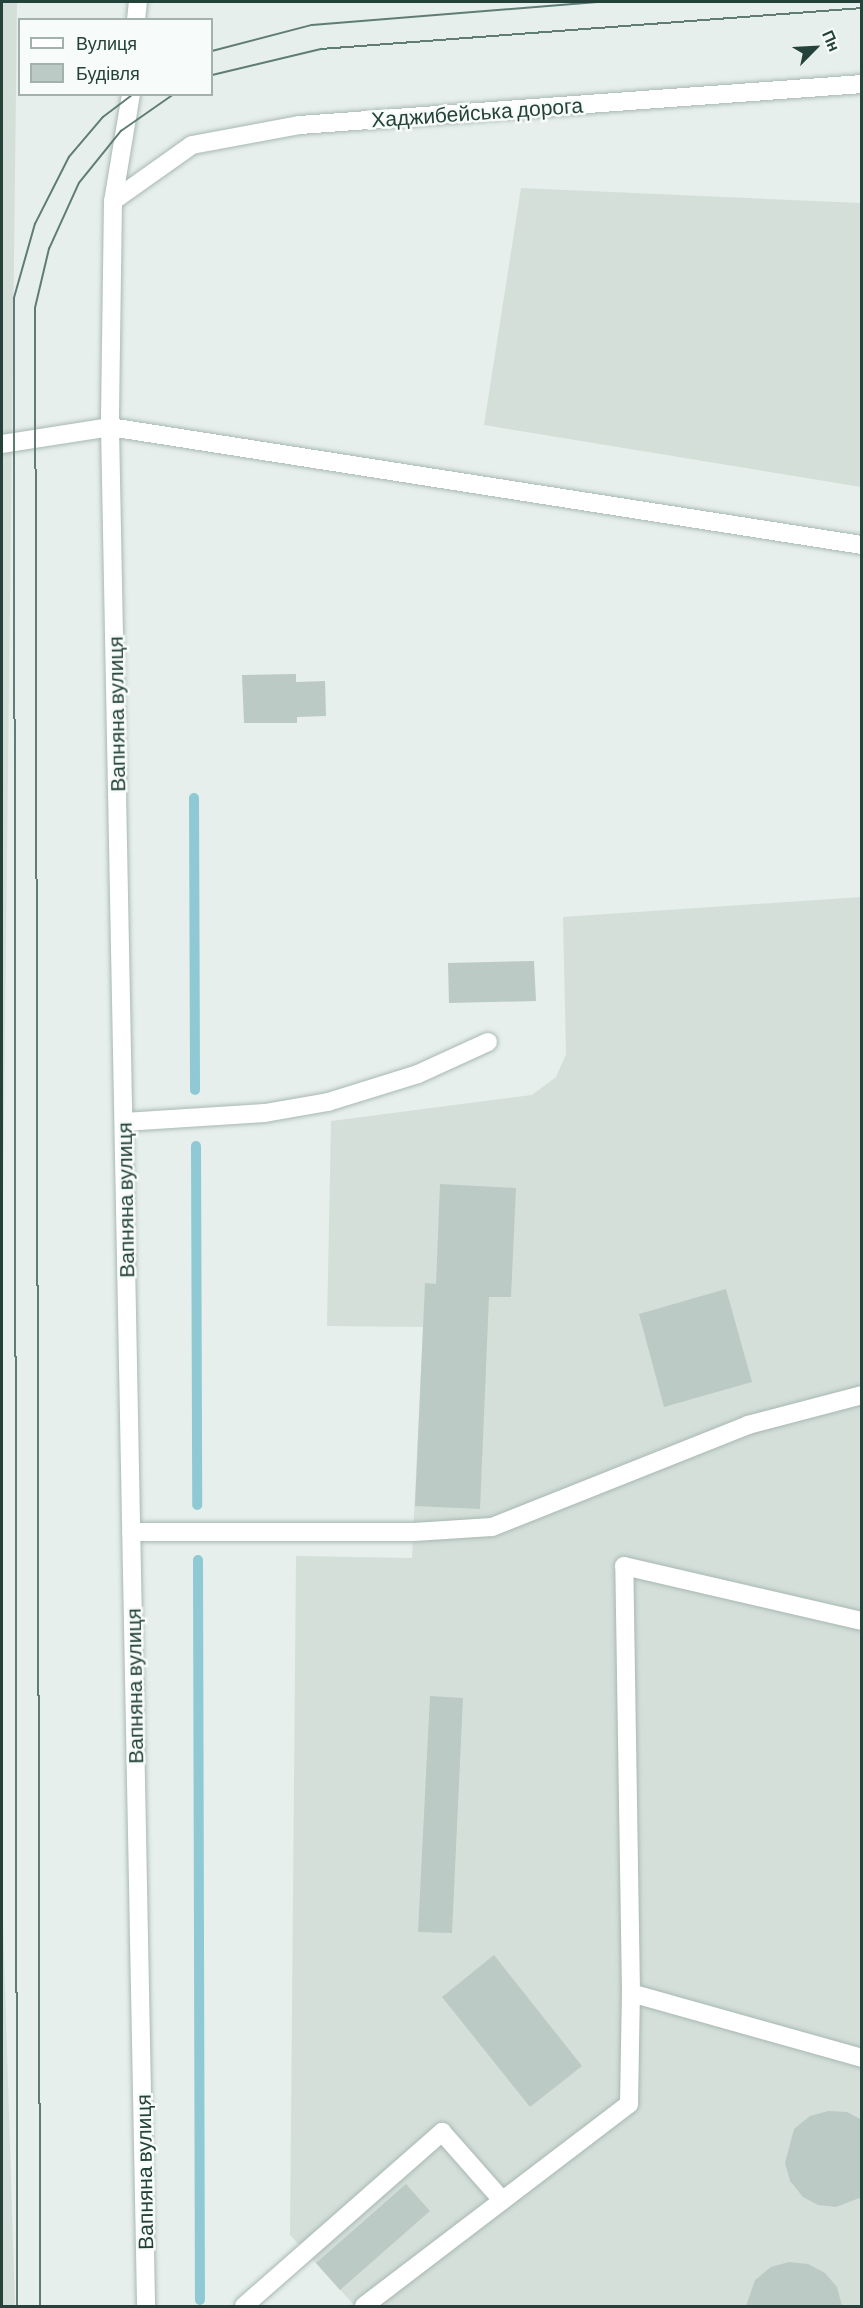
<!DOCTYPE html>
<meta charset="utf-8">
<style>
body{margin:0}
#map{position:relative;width:863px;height:2308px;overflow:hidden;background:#e6efeb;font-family:Barlow,sans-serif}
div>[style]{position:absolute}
.built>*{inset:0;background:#d4dfda}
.stream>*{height:10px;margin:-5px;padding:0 5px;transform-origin:5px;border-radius:5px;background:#8ec9d4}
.building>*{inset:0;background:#bbcac4}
.roads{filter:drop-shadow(0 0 2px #a8b8b2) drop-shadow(0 0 2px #a8b8b2)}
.lane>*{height:18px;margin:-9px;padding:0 9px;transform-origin:9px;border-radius:9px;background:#fff}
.street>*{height:18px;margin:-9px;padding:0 9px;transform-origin:9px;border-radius:9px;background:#fff}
.secondary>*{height:18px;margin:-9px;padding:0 9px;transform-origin:9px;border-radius:9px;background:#fff}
.tram>*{height:1.5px;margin:-0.75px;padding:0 0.75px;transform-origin:0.75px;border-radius:0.75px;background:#5f7d75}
span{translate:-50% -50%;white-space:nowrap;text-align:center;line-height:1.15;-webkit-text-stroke:5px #f7fbf9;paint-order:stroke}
.street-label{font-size:21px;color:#24423a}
.frame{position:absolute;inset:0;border:3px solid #24423a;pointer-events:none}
.legend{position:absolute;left:18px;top:18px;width:195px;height:78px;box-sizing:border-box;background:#f7fbf9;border:2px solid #a3b1ad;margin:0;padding:8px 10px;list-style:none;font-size:18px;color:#24423a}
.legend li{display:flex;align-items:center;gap:12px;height:30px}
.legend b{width:30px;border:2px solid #a3b1ad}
.north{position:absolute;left:785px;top:18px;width:60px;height:60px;-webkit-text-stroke:4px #f7fbf9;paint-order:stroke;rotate:66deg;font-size:16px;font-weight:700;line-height:24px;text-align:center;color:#24423a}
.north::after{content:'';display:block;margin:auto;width:21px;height:27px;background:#24423a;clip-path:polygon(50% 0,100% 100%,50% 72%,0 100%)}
</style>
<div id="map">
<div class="built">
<div style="clip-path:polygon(2px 2px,17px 2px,2px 1285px)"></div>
<div style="clip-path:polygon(521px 188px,861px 203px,861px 487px,484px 425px)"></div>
<div style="clip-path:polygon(861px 897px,861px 2306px,355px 2306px,290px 2235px,296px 1556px,412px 1558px,423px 1327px,327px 1326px,331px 1121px,532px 1095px,556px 1077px,566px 1054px,563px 917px)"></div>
<div style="clip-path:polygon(2px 1891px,15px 2306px,2px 2306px)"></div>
</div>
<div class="stream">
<div style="left:194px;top:798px;width:292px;rotate:89.8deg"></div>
<div style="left:196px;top:1146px;width:359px;rotate:89.8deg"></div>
<div style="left:198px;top:1560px;width:740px;rotate:89.85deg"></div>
</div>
<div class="building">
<div style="clip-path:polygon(296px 674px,296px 682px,325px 681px,326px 716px,297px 717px,297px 723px,244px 723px,242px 675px)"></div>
<div style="clip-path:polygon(534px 961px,536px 1001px,449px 1003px,448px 963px)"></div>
<div style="clip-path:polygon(440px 1184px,516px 1188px,511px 1297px,489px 1297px,480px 1509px,415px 1506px,425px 1283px,436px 1284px)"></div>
<div style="clip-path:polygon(726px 1289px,752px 1382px,664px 1407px,639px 1314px)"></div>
<div style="clip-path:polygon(430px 1696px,463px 1698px,452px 1933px,418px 1932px)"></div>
<div style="clip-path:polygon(494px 1955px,582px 2066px,530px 2107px,442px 1997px)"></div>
<div style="clip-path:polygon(828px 2111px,847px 2112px,862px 2120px,862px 2197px,836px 2207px,818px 2205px,803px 2197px,790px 2181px,785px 2163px,794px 2129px,810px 2116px)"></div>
<div style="clip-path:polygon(406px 2184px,430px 2211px,340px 2290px,316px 2263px)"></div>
<div style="clip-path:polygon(789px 2262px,808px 2264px,825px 2273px,837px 2287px,842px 2306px,746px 2306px,755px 2280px,771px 2267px)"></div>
</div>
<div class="roads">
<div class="lane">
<div style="left:2px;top:444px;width:109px;rotate:-8.9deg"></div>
<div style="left:124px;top:1122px;width:141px;rotate:-3.7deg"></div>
<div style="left:265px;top:1113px;width:64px;rotate:-9.9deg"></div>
<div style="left:328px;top:1102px;width:94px;rotate:-17.3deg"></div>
<div style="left:418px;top:1074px;width:77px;rotate:-24.6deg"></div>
<div style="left:131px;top:1532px;width:283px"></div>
<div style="left:414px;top:1532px;width:78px;rotate:-3.7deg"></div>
<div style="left:492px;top:1527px;width:276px;rotate:-21.7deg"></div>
<div style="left:748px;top:1425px;width:118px;rotate:-14.7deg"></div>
<div style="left:631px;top:1993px;width:240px;rotate:15.7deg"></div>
<div style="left:244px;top:2306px;width:264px;rotate:-41.3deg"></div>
<div style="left:442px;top:2132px;width:91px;rotate:48.6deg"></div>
<div style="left:364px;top:2306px;width:333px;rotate:-37.3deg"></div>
<div style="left:629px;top:2104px;width:111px;rotate:-89deg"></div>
<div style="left:631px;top:1993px;width:427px;rotate:-90.9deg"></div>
<div style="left:624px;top:1566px;width:244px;rotate:13deg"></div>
</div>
<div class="street">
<div style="left:110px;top:427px;width:761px;rotate:8.92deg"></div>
</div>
<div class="secondary">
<div style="left:136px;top:20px;width:18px;rotate:-84deg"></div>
<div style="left:131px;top:94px;width:109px;rotate:99.5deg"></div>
<div style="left:113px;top:201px;width:226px;rotate:90.8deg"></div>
<div style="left:110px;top:427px;width:1879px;rotate:88.9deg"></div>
<div style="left:113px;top:201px;width:97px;rotate:-35.3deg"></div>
<div style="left:192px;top:145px;width:110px;rotate:-10.5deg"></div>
<div style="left:300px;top:125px;width:563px;rotate:-4.17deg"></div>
</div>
</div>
<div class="tram">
<div style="left:212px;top:51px;width:103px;rotate:-14.6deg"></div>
<div style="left:312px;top:25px;width:286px;rotate:-4.6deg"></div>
<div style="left:212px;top:75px;width:112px;rotate:-13.4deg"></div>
<div style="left:321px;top:49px;width:543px;rotate:-4.33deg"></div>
<div style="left:17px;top:2306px;width:2008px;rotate:-90.09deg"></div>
<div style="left:14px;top:298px;width:77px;rotate:-74.2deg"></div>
<div style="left:35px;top:224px;width:75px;rotate:-63.1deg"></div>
<div style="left:69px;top:157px;width:52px;rotate:-49.6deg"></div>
<div style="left:103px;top:117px;width:38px;rotate:-37deg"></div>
<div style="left:40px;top:2306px;width:1998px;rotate:-90.14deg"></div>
<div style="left:35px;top:308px;width:61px;rotate:-76.7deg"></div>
<div style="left:49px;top:249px;width:72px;rotate:-65.6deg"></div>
<div style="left:79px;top:183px;width:67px;rotate:-51.1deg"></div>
<div style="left:121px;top:131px;width:65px;rotate:-34.9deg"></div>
</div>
<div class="street-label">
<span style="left:477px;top:112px;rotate:-4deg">Хаджибейська дорога</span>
<span style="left:116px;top:714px;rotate:-91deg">Вапняна вулиця</span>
<span style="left:125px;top:1200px;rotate:-91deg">Вапняна вулиця</span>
<span style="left:134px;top:1686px;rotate:-91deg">Вапняна вулиця</span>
<span style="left:144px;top:2172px;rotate:-91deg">Вапняна вулиця</span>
</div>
<div class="frame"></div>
<ul class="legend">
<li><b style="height:8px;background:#fff"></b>Вулиця</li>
<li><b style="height:16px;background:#bbcac4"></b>Будівля</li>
</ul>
<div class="north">Пн</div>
</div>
